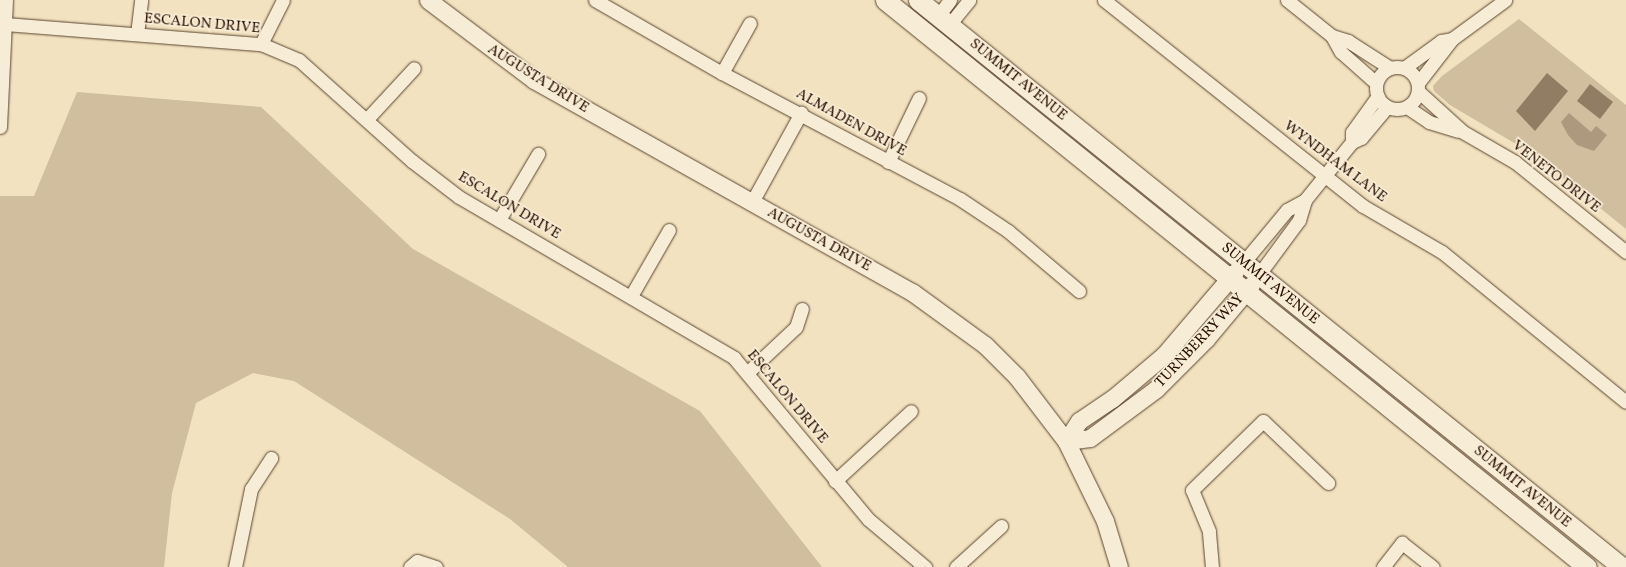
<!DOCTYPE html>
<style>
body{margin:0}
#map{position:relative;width:1626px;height:567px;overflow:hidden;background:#f2e2bf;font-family:Vollkorn,serif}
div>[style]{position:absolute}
.green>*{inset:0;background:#d0be9f}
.water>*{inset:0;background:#ad9a7e}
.building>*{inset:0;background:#917d63}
.roads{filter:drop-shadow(0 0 1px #5a4430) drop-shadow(0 0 1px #5a4430)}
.minor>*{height:13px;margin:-6.5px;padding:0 6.5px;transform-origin:6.5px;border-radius:6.5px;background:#f7ecd5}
.minor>.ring{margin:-6.5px;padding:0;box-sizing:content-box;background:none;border:13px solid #f7ecd5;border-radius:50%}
.tertiary>*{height:17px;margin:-8.5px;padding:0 8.5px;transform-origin:8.5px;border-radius:8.5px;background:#f7ecd5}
.secondary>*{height:19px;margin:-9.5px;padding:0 9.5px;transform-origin:9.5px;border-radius:9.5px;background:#f7ecd5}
span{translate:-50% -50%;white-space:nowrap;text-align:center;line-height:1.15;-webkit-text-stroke:3.5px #f7ecd5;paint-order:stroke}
.street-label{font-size:15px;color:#280f00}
</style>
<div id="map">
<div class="green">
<div style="clip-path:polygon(1519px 19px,1626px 105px,1626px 229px,1536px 156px,1450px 105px,1434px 91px,1433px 86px,1442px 76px)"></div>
<div style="clip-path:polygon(77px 92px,261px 107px,413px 249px,700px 411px,822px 567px,568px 567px,510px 519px,294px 381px,253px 373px,196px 403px,172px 493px,164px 567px,0 567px,0 196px,34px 196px)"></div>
</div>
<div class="water">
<div style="clip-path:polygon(1569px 113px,1591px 132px,1596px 126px,1607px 135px,1594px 151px,1577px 145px,1568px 135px,1561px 122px)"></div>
</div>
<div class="building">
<div style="clip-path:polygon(1547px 73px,1568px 91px,1535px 131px,1516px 111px)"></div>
<div style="clip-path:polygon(1590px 84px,1613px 102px,1600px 119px,1577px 101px)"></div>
</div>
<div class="roads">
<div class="minor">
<div style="left:595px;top:0;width:146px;rotate:29.9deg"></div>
<div style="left:722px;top:73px;width:269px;rotate:27.9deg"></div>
<div style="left:960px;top:199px;width:58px;rotate:33.7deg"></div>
<div style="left:1008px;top:231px;width:93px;rotate:40.2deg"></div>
<div style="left:1104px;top:0;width:331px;rotate:38.5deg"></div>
<div style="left:1363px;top:206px;width:91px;rotate:30.2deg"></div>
<div style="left:1442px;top:252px;width:237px;rotate:39.2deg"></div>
<div style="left:1287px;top:0;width:58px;rotate:38.7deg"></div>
<div style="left:1332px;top:36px;width:17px;rotate:17deg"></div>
<div style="left:1348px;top:41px;width:50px;rotate:32.7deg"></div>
<div style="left:938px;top:16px;width:20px;rotate:-53deg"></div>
<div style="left:5px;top:24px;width:257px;rotate:4.5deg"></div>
<div style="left:261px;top:44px;width:41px;rotate:22.8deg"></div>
<div style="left:299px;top:60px;width:152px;rotate:41.8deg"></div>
<div style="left:412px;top:161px;width:59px;rotate:37.5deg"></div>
<div style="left:459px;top:197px;width:319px;rotate:30.3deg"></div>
<div style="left:734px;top:358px;width:209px;rotate:50.2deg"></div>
<div style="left:868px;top:519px;width:75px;rotate:40.1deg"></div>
<div style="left:949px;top:25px;width:32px;rotate:-51deg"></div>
<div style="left:137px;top:34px;width:34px;rotate:-83deg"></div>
<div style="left:1332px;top:36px;width:18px;rotate:61deg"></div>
<div style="left:1341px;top:52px;width:47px;rotate:41.5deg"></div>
<div style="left:261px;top:44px;width:49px;rotate:-63.4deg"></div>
<div class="ring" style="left:1376px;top:67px;width:29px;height:29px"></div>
<div style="left:1404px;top:68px;width:46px;rotate:-36.1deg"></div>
<div style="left:1441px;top:41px;width:11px;rotate:-10deg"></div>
<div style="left:722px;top:73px;width:57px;rotate:-60.8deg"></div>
<div style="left:1418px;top:83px;width:56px;rotate:-52.3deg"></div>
<div style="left:1452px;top:39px;width:66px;rotate:-36.3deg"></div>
<div style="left:1418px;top:91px;width:61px;rotate:42.3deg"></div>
<div style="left:1463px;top:132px;width:60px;rotate:30deg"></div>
<div style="left:1515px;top:162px;width:143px;rotate:39deg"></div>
<div style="left:1407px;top:107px;width:27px;rotate:34deg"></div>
<div style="left:1429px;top:122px;width:30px;rotate:17deg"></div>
<div style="left:367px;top:119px;width:69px;rotate:-47.3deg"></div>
<div style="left:0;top:127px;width:127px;rotate:-87.3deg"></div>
<div style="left:1352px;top:142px;width:10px;rotate:-90deg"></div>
<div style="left:1352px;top:132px;width:44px;rotate:-54.2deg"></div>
<div style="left:888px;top:162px;width:71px;rotate:-64.2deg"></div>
<div style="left:752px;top:202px;width:102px;rotate:-61.2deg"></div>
<div style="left:499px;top:220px;width:77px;rotate:-59.4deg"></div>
<div style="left:1238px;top:269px;width:77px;rotate:-50.3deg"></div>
<div style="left:1287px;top:210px;width:21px;rotate:-29deg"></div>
<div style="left:1305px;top:200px;width:75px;rotate:-51deg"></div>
<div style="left:1352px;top:142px;width:10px;rotate:-24deg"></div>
<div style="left:1361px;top:138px;width:40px;rotate:-50deg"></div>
<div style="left:1254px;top:281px;width:76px;rotate:-53.6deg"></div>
<div style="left:1299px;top:220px;width:21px;rotate:-73deg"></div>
<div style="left:631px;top:296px;width:76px;rotate:-60.1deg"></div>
<div style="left:749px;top:371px;width:64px;rotate:-43.1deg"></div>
<div style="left:796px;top:327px;width:19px;rotate:-72deg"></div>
<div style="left:835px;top:481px;width:103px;rotate:-42.6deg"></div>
<div style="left:235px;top:567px;width:80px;rotate:-78.4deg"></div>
<div style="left:251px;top:489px;width:37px;rotate:-57deg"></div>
<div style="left:410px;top:567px;width:9px;rotate:-41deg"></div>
<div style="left:417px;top:561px;width:20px;rotate:18deg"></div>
<div style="left:956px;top:567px;width:61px;rotate:-42.3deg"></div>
<div style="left:1212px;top:567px;width:36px;rotate:-95deg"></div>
<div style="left:1209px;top:531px;width:44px;rotate:-112.5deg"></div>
<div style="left:1192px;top:490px;width:99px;rotate:-44.2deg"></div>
<div style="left:1263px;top:421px;width:90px;rotate:43.6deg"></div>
<div style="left:1383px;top:567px;width:31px;rotate:-52deg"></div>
<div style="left:1402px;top:543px;width:39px;rotate:38deg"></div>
</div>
<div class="tertiary">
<div style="left:428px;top:0;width:133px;rotate:37deg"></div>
<div style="left:534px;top:80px;width:433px;rotate:29.3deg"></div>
<div style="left:912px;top:292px;width:90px;rotate:36deg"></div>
<div style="left:985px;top:345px;width:45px;rotate:45deg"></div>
<div style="left:1017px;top:377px;width:81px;rotate:52.6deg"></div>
<div style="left:1066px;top:441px;width:89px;rotate:64deg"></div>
<div style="left:1105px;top:521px;width:48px;rotate:73.1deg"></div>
<div style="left:1066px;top:441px;width:24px;rotate:-7deg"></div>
<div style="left:1090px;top:438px;width:82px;rotate:-36.6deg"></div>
<div style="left:1156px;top:389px;width:71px;rotate:-45deg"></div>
<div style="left:1206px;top:339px;width:70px;rotate:-50.2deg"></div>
<div style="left:1066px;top:441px;width:24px;rotate:-57deg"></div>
<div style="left:1079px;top:421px;width:40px;rotate:-34deg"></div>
<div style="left:1112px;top:399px;width:68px;rotate:-40.2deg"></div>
<div style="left:1164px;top:355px;width:109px;rotate:-49.5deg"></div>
</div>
<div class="secondary">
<div style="left:885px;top:0;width:902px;rotate:38.93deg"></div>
<div style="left:918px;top:0;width:904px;rotate:38.85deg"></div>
</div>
</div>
<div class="street-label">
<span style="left:202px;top:24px;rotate:5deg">ESCALON DRIVE</span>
<span style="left:538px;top:79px;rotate:32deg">AUGUSTA DRIVE</span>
<span style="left:1018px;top:80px;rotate:39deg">SUMMIT AVENUE</span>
<span style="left:851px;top:123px;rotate:29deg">ALMADEN DRIVE</span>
<span style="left:1335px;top:162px;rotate:37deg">WYNDHAM LANE</span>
<span style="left:1556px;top:177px;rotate:38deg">VENETO DRIVE</span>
<span style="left:509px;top:206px;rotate:31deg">ESCALON DRIVE</span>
<span style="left:819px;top:240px;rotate:29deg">AUGUSTA DRIVE</span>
<span style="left:1270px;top:284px;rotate:39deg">SUMMIT AVENUE</span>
<span style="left:1200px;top:341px;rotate:-47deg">TURNBERRY WAY</span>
<span style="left:787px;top:397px;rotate:50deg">ESCALON DRIVE</span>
<span style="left:1522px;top:487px;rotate:39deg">SUMMIT AVENUE</span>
</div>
</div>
